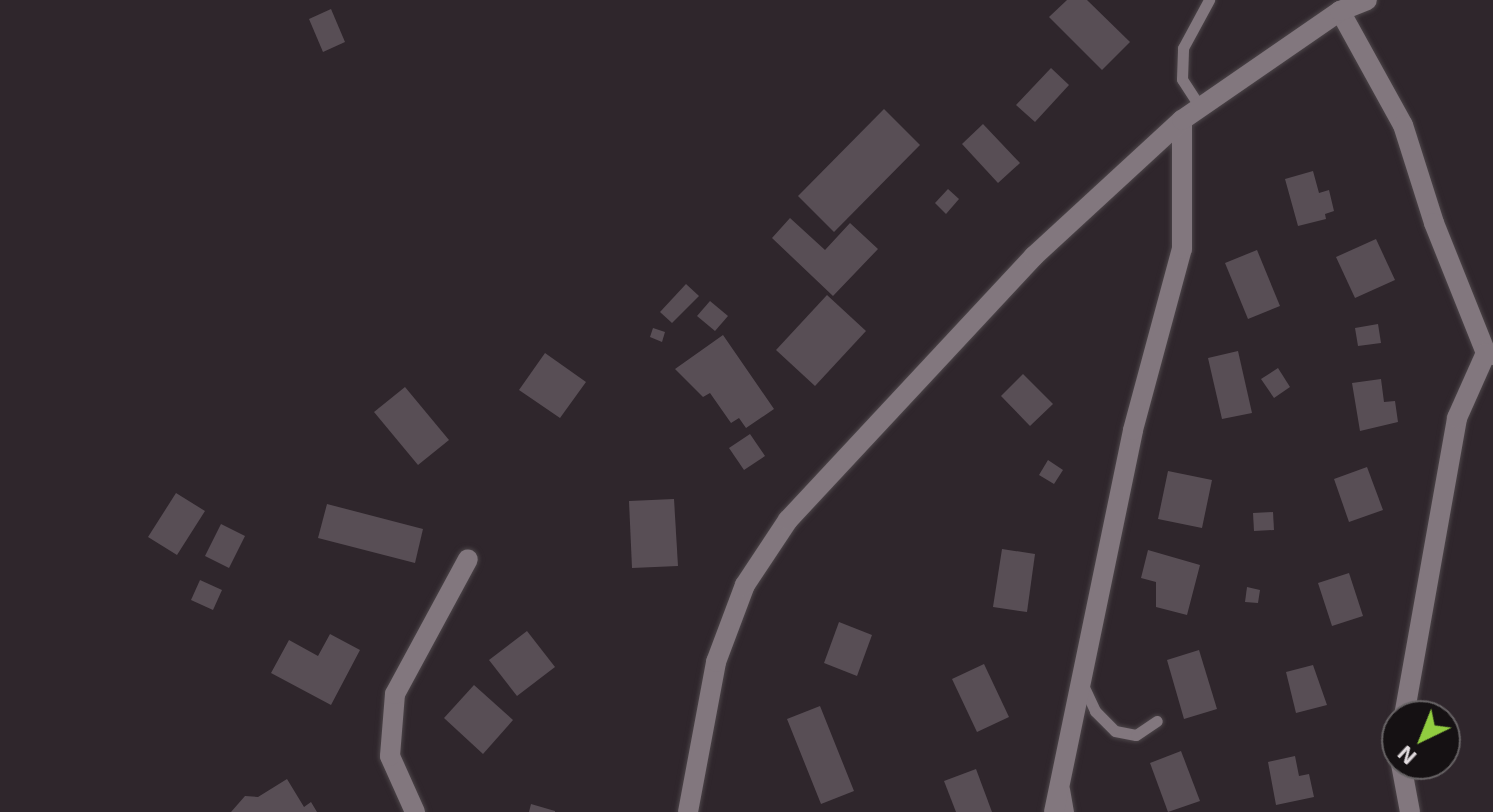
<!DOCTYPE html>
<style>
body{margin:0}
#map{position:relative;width:1493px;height:812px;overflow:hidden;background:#2f262c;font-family:"Exo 2",sans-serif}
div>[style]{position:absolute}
.building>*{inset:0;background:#584e55}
.roads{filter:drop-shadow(0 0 2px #4c4549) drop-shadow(0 0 2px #4c4549)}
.lane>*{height:11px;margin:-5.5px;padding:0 5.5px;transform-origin:5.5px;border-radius:5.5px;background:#82777e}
.street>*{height:20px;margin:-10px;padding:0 10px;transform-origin:10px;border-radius:10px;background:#82777e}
.secondary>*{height:20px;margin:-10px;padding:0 10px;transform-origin:10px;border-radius:10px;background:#82777e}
span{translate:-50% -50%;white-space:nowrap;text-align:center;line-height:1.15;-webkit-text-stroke:7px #151113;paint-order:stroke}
.north{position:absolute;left:1381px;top:700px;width:80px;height:80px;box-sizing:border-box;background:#151113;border:2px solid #676365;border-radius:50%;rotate:223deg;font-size:22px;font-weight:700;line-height:32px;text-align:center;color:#e3dde0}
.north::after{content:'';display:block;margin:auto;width:28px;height:36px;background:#91cd40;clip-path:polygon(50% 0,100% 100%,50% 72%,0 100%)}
</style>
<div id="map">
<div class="building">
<div style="clip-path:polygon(1067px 0,1087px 0,1130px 42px,1102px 70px,1049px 17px)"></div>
<div style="clip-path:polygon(331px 9px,345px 42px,323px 52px,309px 19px)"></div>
<div style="clip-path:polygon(1051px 68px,1069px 85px,1035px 122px,1016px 105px)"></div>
<div style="clip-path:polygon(884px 109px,920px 145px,834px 232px,798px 196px)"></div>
<div style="clip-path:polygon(983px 124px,1020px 163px,998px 183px,962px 144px)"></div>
<div style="clip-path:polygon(1313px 171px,1319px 193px,1329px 190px,1334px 211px,1325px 214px,1326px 219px,1298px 226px,1285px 179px)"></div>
<div style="clip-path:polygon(948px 189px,959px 199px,946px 214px,935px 203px)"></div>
<div style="clip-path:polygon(790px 218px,825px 250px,850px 223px,878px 249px,833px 296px,772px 238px)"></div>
<div style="clip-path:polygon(1376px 239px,1395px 280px,1355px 298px,1336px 257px)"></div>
<div style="clip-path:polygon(1257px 250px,1280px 306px,1248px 319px,1225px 263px)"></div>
<div style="clip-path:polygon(686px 284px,699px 296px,672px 323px,660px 312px)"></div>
<div style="clip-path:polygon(827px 295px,866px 331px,815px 386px,776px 350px)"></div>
<div style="clip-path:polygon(710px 301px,728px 316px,715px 331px,697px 316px)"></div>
<div style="clip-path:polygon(1378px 324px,1381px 343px,1358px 346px,1355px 328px)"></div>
<div style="clip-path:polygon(653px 328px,665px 332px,662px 342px,650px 337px)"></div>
<div style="clip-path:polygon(723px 335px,774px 409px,746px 428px,739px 418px,731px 423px,710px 393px,703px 397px,675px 369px)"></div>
<div style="clip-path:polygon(1238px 351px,1252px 413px,1222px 419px,1208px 358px)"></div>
<div style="clip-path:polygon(545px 353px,586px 382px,560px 418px,519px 390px)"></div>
<div style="clip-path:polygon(1278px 368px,1290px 387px,1274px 398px,1261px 379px)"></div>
<div style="clip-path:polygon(1023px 374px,1053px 404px,1030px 426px,1001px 396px)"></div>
<div style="clip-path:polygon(1381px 379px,1384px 402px,1395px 401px,1398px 422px,1360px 431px,1352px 383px)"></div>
<div style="clip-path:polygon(405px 387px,449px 440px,418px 465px,374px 412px)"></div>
<div style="clip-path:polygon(750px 434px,765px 456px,744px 470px,729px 448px)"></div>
<div style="clip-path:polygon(1048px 460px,1063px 470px,1054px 484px,1039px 475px)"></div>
<div style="clip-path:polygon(1367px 467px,1383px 510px,1349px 522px,1334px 479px)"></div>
<div style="clip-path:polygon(1168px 471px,1212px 480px,1202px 528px,1158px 519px)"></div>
<div style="clip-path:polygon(176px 493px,205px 511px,177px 555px,148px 537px)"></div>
<div style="clip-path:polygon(674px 499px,678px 566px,632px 568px,629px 501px)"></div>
<div style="clip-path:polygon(327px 504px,423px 529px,415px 563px,318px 538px)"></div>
<div style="clip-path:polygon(1273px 512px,1274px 530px,1254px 531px,1253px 513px)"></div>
<div style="clip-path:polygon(221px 524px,245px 536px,229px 568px,205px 556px)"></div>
<div style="clip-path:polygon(1002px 549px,1035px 554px,1027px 612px,993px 607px)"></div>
<div style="clip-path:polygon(1148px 550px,1200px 565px,1187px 615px,1156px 607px,1156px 582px,1141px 578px)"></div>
<div style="clip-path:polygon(1349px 573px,1363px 616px,1332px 626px,1318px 583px)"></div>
<div style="clip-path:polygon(200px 580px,222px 590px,213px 610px,191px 600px)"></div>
<div style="clip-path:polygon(1247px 587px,1260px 590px,1258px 603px,1245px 602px)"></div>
<div style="clip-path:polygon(839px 622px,872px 635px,857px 676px,824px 663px)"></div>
<div style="clip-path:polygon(527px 631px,555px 667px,517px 696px,489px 660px)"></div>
<div style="clip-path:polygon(330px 634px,360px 650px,331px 705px,271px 673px,289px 640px,318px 656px)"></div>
<div style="clip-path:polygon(1199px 650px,1217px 709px,1184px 719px,1167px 660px)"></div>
<div style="clip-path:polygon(984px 664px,1009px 717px,977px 732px,952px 679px)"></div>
<div style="clip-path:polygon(1313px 665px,1327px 705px,1296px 713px,1286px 672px)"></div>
<div style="clip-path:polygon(474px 685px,513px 720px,483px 754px,444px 718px)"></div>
<div style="clip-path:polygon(820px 706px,854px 791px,821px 804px,787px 719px)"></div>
<div style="clip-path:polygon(1181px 751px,1200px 801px,1168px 812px,1150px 763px)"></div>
<div style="clip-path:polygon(1295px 756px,1299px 776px,1309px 774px,1314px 797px,1276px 805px,1268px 762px)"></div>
<div style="clip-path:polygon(976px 769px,992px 812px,956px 812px,944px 781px)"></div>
<div style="clip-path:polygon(287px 779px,304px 807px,311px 802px,317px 812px,231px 812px,245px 796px,258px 797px)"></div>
<div style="clip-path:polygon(531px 804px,555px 811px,555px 812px,529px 812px)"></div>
</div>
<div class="roads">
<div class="lane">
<div style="left:1200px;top:107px;width:33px;rotate:-123deg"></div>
<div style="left:1182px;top:79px;width:31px;rotate:-88deg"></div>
<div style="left:1183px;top:48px;width:55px;rotate:-61.6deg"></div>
<div style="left:1083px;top:685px;width:29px;rotate:65deg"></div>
<div style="left:1095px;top:711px;width:28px;rotate:45deg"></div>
<div style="left:1115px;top:731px;width:21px;rotate:11deg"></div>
<div style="left:1136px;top:735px;width:25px;rotate:-34deg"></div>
<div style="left:1064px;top:789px;width:23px;rotate:80deg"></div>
</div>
<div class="street">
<div style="left:1340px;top:11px;width:130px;rotate:61.1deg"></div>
<div style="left:1403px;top:125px;width:103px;rotate:72.4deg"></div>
<div style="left:1434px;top:223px;width:140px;rotate:68.2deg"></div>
<div style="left:1486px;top:353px;width:7px;rotate:16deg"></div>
<div style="left:1404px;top:716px;width:303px;rotate:-79.9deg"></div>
<div style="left:1457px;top:418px;width:71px;rotate:-66deg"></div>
<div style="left:1401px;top:764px;width:49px;rotate:79.4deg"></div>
<div style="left:415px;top:812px;width:61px;rotate:-114.1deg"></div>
<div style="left:390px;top:756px;width:62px;rotate:-85.4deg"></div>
<div style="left:395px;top:694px;width:153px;rotate:-61.6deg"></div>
<div style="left:1054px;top:812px;width:390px;rotate:-78.3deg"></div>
<div style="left:1133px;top:430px;width:188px;rotate:-74.9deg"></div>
<div style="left:1182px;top:249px;width:129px;rotate:-90deg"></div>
</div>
<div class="secondary">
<div style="left:688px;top:812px;width:153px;rotate:-79.4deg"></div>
<div style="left:716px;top:662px;width:82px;rotate:-69.4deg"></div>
<div style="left:745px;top:585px;width:78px;rotate:-56.5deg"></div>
<div style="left:788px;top:520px;width:361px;rotate:-47deg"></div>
<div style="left:1034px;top:256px;width:201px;rotate:-42.6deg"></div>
<div style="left:1182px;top:120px;width:192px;rotate:-34.6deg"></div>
<div style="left:1340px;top:11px;width:29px;rotate:-22deg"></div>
</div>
</div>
<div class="north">N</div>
</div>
